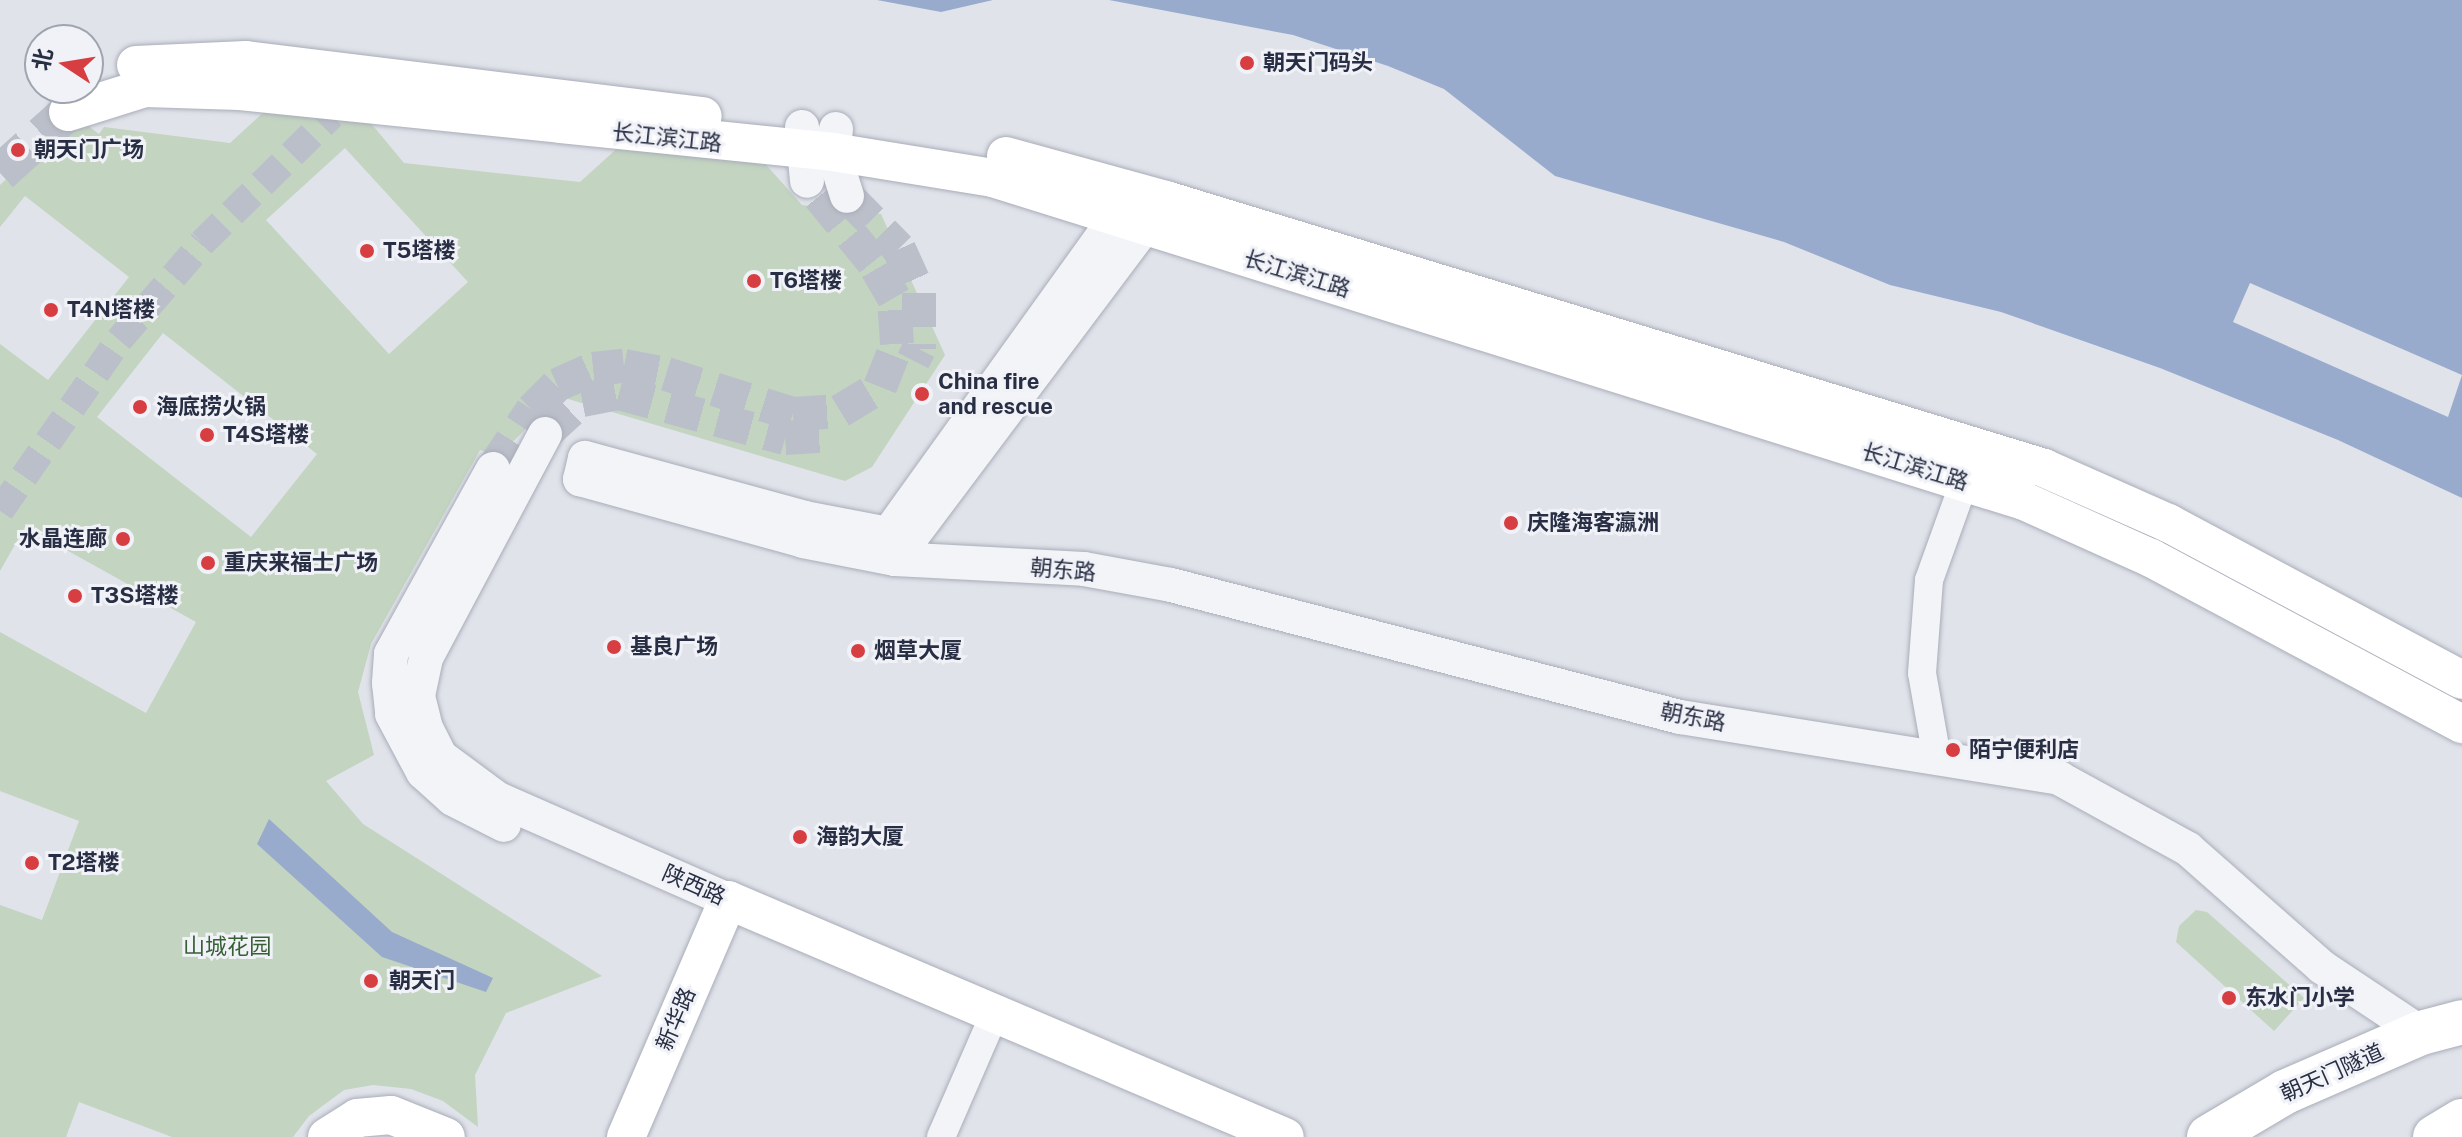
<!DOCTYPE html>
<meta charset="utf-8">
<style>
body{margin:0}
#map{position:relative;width:2462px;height:1137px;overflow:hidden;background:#e0e3ea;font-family:"Public Sans","Noto Sans SC",sans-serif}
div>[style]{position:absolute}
.green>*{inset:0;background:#c3d4c1}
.water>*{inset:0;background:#99abcc}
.pier>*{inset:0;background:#e0e3ea}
.minor-tunnel>*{height:28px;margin-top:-14px;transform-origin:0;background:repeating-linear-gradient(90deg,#bbbfc9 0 28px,transparent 0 42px)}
.tertiary-tunnel>*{height:34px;margin-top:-17px;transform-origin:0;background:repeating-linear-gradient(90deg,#bbbfc9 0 34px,transparent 0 51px)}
.secondary-tunnel>*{height:38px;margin-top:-19px;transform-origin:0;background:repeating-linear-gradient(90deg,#bbbfc9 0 38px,transparent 0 57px)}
.roads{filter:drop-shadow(0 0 2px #a9adb8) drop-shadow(0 0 2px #a9adb8)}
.minor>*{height:28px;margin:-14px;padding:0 14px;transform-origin:14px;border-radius:14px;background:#f3f4f8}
.tertiary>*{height:34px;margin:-17px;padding:0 17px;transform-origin:17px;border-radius:17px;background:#f3f4f8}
.secondary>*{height:38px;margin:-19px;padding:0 19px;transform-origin:19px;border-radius:19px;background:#fff}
.primary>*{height:44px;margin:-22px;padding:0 22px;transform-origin:22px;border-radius:22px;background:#fff}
.dots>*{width:22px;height:22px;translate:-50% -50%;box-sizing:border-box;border:4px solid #f0f2f7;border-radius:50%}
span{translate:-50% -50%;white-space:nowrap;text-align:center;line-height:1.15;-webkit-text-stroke:6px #f0f2f7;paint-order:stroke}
.poi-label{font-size:22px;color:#282e43;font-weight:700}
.left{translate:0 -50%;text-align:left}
.right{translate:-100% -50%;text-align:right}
.street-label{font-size:22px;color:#282e43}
.park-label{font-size:22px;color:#375f34}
.north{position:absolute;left:24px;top:24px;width:80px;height:80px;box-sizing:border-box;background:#f0f2f7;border:2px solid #a0a4af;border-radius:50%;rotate:282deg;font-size:22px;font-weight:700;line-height:32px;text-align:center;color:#282e43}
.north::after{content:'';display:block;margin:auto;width:28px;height:36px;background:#d63e41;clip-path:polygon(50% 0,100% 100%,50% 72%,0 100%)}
</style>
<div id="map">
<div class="green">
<div style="clip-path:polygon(evenodd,266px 110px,369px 121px,404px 163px,580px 182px,622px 144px,760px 158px,802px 205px,881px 214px,945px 355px,872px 467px,845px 481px,558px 396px,499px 456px,480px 450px,371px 644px,358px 692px,374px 755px,326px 781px,363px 824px,602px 976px,506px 1013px,475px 1075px,478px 1127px,443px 1101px,411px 1089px,373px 1085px,344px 1090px,309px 1116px,293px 1137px,172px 1137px,79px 1102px,66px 1137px,0 1137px,0 905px,42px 920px,79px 821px,0 791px,0 632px,146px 713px,196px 622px,25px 527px,0 571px,0 344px,48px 380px,129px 277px,25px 196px,0 227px,0 185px,74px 115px,99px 134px,104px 127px,230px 143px,266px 110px,345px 148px,468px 282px,389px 354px,266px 220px,345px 148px,266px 110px,163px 333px,317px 454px,251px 537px,97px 417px,163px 333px)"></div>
<div style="clip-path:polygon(2196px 910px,2207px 912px,2304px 998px,2274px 1031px,2176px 942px,2179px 926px)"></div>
</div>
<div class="water">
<div style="clip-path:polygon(877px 0,993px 0,941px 12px)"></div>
<div style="clip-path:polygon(1109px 0,2462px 0,2462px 498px,2338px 440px,2160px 368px,2001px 312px,1890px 285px,1784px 242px,1555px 176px,1444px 89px,1388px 66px,1293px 35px)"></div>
<div style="clip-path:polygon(269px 819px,392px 932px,493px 978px,486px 992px,382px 957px,257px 844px)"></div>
</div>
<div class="pier">
<div style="clip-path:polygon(2250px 283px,2462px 375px,2448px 417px,2233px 322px)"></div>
</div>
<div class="minor-tunnel">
<div style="left:0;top:511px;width:208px;rotate:-55.2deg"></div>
<div style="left:119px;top:340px;width:128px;rotate:-49.4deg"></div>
<div style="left:202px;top:243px;width:182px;rotate:-44.6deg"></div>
</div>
<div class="tertiary-tunnel">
<div style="left:847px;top:196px;width:74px;rotate:45.5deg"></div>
<div style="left:899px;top:249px;width:48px;rotate:65.6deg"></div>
<div style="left:919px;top:293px;width:56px;rotate:90deg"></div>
<div style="left:919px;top:349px;width:13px;rotate:117deg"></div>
<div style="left:545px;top:434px;width:50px;rotate:-42.6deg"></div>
<div style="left:582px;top:400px;width:38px;rotate:-11deg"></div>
<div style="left:619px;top:393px;width:172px;rotate:15.2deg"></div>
<div style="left:785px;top:438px;width:47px;rotate:-3.7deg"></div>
<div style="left:493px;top:469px;width:71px;rotate:-56.5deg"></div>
<div style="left:532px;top:410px;width:35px;rotate:-45deg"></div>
<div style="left:557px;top:385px;width:39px;rotate:-24deg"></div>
<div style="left:593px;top:369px;width:31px;rotate:-6deg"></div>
<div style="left:624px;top:366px;width:43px;rotate:10.8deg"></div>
<div style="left:666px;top:374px;width:133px;rotate:17.5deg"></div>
<div style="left:793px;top:414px;width:47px;rotate:-3.7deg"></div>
<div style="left:840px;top:411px;width:47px;rotate:-31deg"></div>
<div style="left:880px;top:387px;width:46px;rotate:-68.4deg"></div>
<div style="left:897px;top:344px;width:46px;rotate:-93.7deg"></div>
<div style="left:894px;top:298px;width:42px;rotate:-120.3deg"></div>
<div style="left:873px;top:262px;width:104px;rotate:-129.2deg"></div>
</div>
<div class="secondary-tunnel">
<div style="left:0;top:173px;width:91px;rotate:-41.9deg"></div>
</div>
<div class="roads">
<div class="minor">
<div style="left:1937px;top:758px;width:86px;rotate:-100deg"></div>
<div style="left:1922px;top:673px;width:93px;rotate:-85.7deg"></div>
<div style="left:1929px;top:580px;width:103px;rotate:-70.2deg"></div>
<div style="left:941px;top:1137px;width:135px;rotate:-66.5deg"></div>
</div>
<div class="tertiary">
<div style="left:802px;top:127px;width:54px;rotate:84.7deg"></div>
<div style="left:836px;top:129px;width:23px;rotate:97deg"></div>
<div style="left:833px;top:152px;width:46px;rotate:72.3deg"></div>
<div style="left:1132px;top:195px;width:418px;rotate:125.7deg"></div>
<div style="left:888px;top:534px;width:85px;rotate:-169.1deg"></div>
<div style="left:805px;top:518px;width:228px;rotate:-164.7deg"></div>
<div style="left:585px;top:458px;width:22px;rotate:103deg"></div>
<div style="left:580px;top:479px;width:231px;rotate:15.5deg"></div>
<div style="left:803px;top:541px;width:94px;rotate:11.1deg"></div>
<div style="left:895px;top:559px;width:443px;rotate:-53.1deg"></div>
<div style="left:545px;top:434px;width:254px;rotate:118deg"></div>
<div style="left:426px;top:658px;width:39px;rotate:102deg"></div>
<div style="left:418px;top:696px;width:33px;rotate:76deg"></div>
<div style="left:426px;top:728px;width:33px;rotate:63deg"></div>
<div style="left:441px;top:757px;width:71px;rotate:36.4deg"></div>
<div style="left:498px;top:799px;width:251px;rotate:23.7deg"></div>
<div style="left:493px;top:469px;width:211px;rotate:118.9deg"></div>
<div style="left:391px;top:654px;width:29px;rotate:94deg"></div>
<div style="left:389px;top:683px;width:31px;rotate:84deg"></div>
<div style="left:392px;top:714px;width:66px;rotate:61.9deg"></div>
<div style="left:423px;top:772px;width:40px;rotate:42deg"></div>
<div style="left:453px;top:799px;width:57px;rotate:27deg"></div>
<div style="left:888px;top:534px;width:26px;rotate:74deg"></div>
<div style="left:895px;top:559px;width:189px;rotate:3deg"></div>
<div style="left:1084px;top:569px;width:88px;rotate:10.4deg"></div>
<div style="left:1171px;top:585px;width:526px;rotate:14.54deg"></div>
<div style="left:1680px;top:717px;width:384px;rotate:9.1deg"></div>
<div style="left:2059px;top:778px;width:147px;rotate:28.8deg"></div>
<div style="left:2188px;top:849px;width:179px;rotate:41.4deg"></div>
<div style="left:2322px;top:967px;width:119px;rotate:33.7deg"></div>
</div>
<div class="secondary">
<div style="left:136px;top:65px;width:110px;rotate:-2.6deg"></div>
<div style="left:246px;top:60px;width:460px;rotate:7deg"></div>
<div style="left:68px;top:112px;width:81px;rotate:-17.3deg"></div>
<div style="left:145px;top:88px;width:95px;rotate:1.8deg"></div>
<div style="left:240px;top:91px;width:596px;rotate:5.87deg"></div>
<div style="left:833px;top:152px;width:162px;rotate:9.2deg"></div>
<div style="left:993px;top:178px;width:1080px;rotate:17.4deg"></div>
<div style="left:2024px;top:501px;width:139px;rotate:24.2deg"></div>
<div style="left:2151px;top:558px;width:353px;rotate:28.1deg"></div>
<div style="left:1006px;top:156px;width:166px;rotate:15.4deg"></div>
<div style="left:1166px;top:200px;width:918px;rotate:16.97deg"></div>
<div style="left:2044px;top:468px;width:136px;rotate:23.9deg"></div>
<div style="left:2168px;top:523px;width:333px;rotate:28.1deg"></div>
<div style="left:327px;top:1137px;width:36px;rotate:-32deg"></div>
<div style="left:357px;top:1118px;width:34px;rotate:-5deg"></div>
<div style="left:391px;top:1115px;width:59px;rotate:21.8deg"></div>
<div style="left:626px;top:1137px;width:258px;rotate:-66.7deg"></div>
<div style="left:728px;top:900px;width:605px;rotate:23.05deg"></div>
</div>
<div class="primary">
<div style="left:2209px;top:1137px;width:88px;rotate:-30.6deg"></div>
<div style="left:2285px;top:1092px;width:148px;rotate:-23.5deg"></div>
<div style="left:2421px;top:1033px;width:42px;rotate:-15deg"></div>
<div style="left:2435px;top:1137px;width:31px;rotate:-31deg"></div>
</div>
</div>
<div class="dots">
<div style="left:1247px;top:63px;background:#d63e41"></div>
<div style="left:18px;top:150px;background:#d63e41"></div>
<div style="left:367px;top:251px;background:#d63e41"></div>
<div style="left:754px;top:281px;background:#d63e41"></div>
<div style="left:51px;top:310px;background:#d63e41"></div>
<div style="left:922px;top:394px;background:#d63e41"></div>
<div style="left:140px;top:407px;background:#d63e41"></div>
<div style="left:207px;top:435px;background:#d63e41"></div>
<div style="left:1511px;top:523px;background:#d63e41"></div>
<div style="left:123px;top:539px;background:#d63e41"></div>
<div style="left:208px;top:563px;background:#d63e41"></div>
<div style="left:75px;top:596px;background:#d63e41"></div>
<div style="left:614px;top:647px;background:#d63e41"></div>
<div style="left:858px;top:651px;background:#d63e41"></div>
<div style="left:1953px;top:750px;background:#d63e41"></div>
<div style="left:800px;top:837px;background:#d63e41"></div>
<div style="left:32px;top:863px;background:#d63e41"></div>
<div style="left:371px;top:981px;background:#d63e41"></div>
<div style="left:2229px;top:998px;background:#d63e41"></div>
</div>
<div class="poi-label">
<span class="left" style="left:1263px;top:63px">朝天门码头</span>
<span class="left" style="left:34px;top:150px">朝天门广场</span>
<span class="left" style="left:383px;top:251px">T5塔楼</span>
<span class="left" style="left:770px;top:281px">T6塔楼</span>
<span class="left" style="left:67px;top:310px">T4N塔楼</span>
<span class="left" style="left:938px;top:394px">China fire<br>and rescue</span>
<span class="left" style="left:156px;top:407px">海底捞火锅</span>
<span class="left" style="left:223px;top:435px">T4S塔楼</span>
<span class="left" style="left:1527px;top:523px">庆隆海客瀛洲</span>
<span class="right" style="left:107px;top:539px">水晶连廊</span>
<span class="left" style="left:224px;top:563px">重庆来福士广场</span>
<span class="left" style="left:91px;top:596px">T3S塔楼</span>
<span class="left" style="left:630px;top:647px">基良广场</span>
<span class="left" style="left:874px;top:651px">烟草大厦</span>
<span class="left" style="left:1969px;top:750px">陌宁便利店</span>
<span class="left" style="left:816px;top:837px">海韵大厦</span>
<span class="left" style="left:48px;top:863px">T2塔楼</span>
<span class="left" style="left:389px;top:981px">朝天门</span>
<span class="left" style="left:2245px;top:998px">东水门小学</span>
</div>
<div class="street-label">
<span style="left:667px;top:138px;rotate:6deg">长江滨江路</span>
<span style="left:1297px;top:274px;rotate:17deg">长江滨江路</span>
<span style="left:1915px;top:467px;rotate:17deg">长江滨江路</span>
<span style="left:1063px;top:570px;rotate:5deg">朝东路</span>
<span style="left:1693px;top:717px;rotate:11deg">朝东路</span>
<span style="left:694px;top:885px;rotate:24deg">陕西路</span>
<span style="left:676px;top:1019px;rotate:-67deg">新华路</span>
<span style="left:2332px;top:1073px;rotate:-24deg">朝天门隧道</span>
</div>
<div class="park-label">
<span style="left:227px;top:947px">山城花园</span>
</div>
<div class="north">北</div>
</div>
